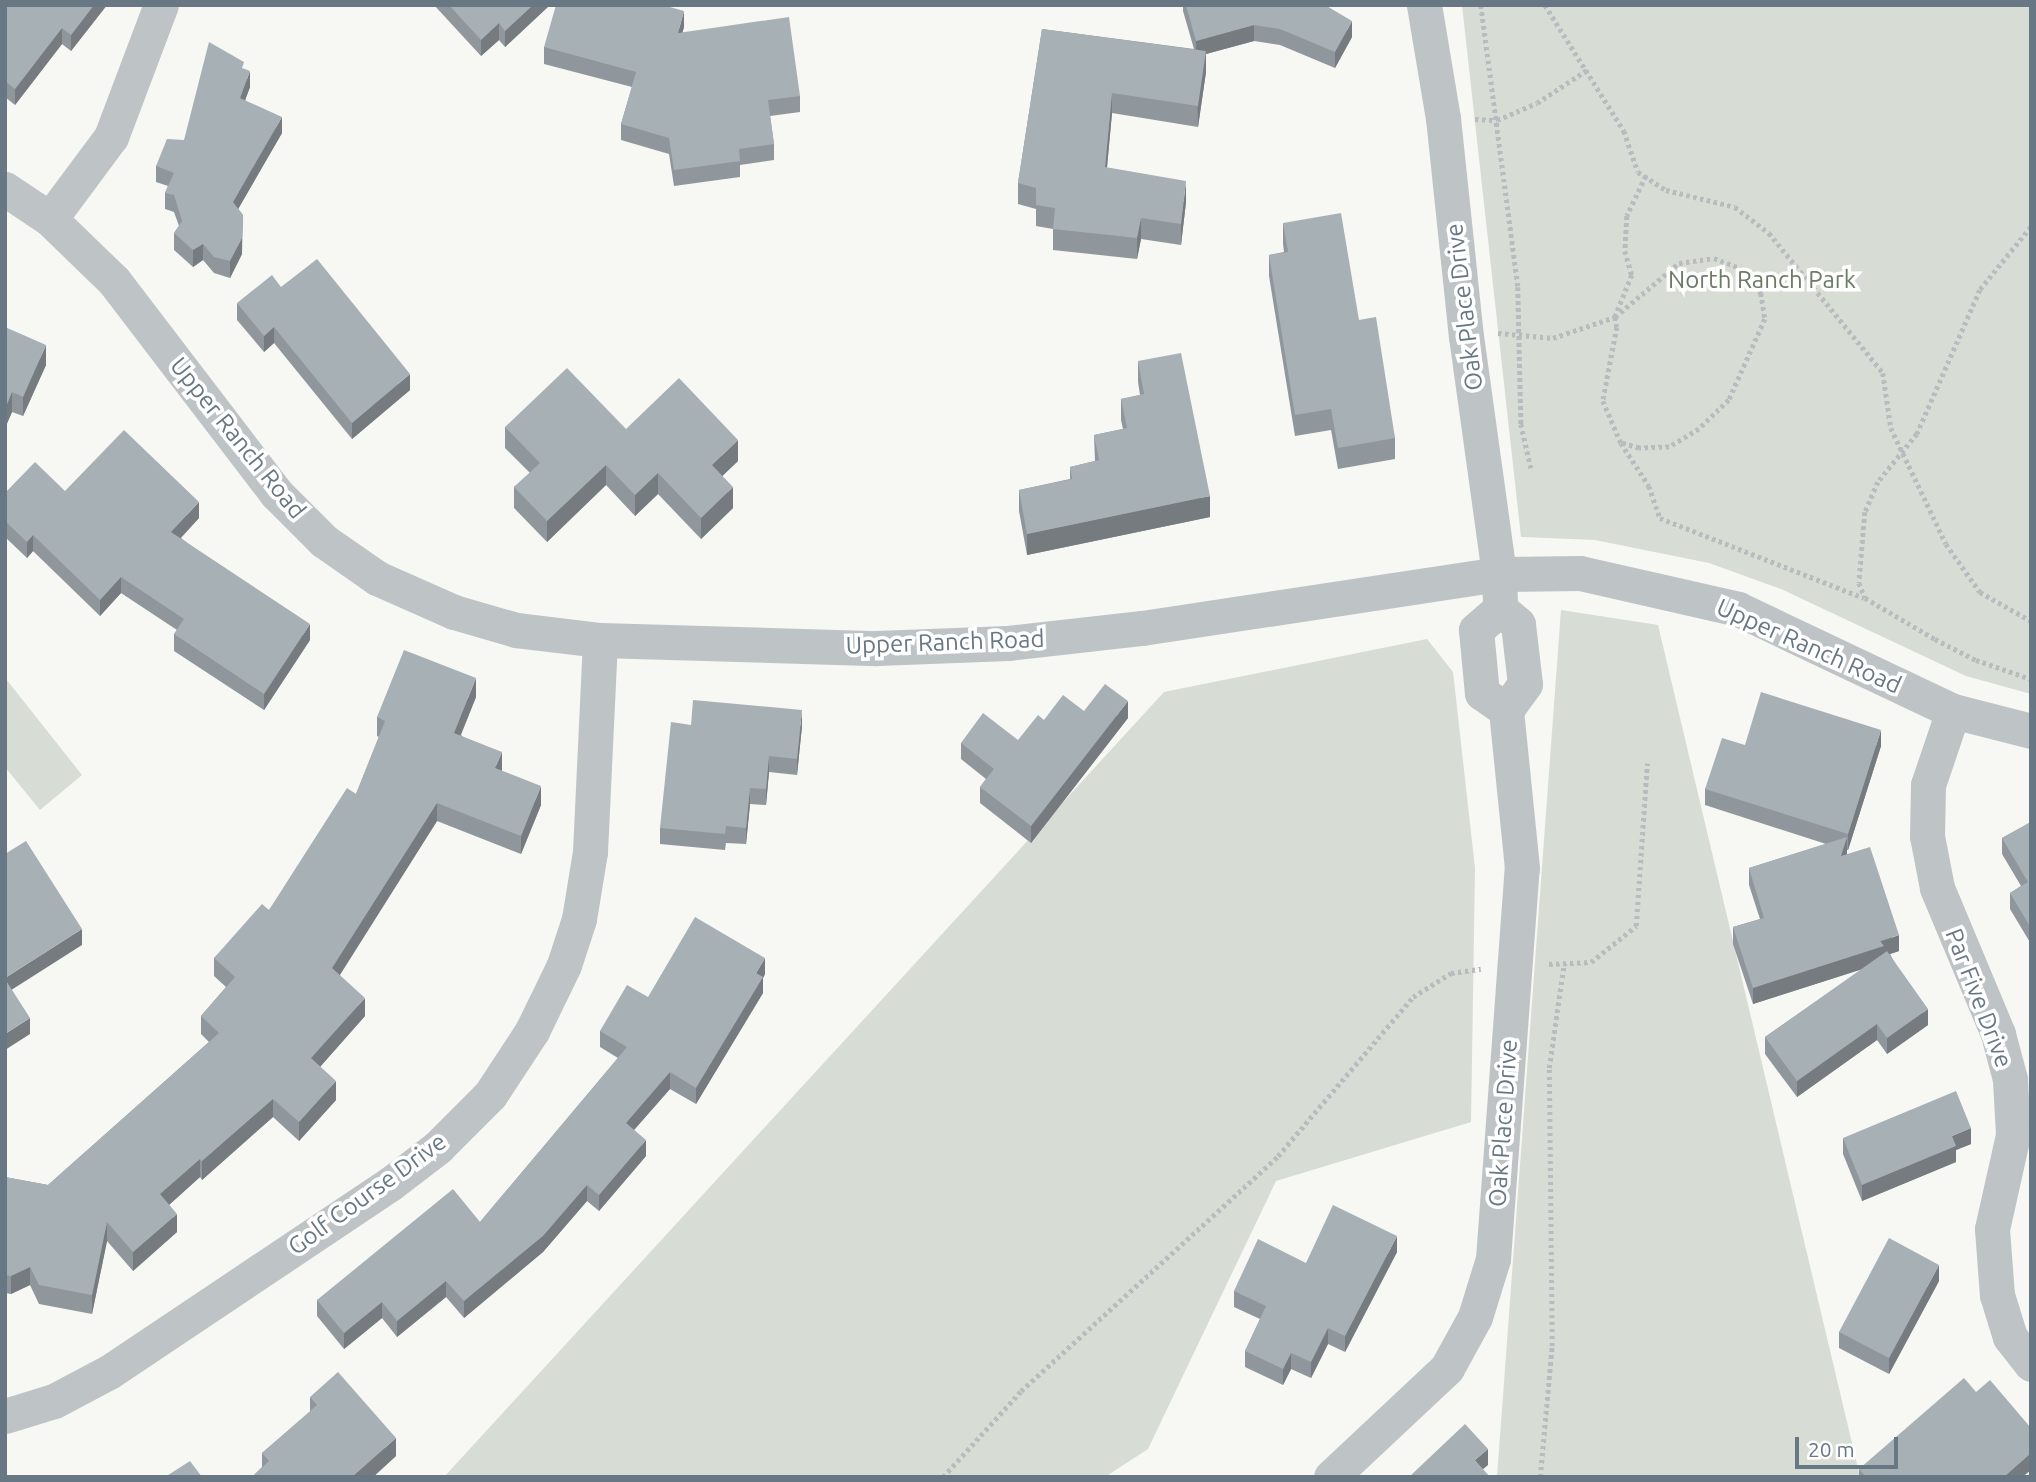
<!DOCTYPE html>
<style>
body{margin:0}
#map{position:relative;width:2036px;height:1482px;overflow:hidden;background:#f7f7f4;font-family:Ubuntu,sans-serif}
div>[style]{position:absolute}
.green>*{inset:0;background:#d7dcd4}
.path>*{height:4.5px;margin-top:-2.25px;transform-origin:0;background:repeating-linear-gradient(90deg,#b9bcbe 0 3.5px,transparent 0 7px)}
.street>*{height:35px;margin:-17.5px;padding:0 17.5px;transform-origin:17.5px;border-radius:17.5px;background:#bec3c6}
.wall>*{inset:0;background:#90979c}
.shaded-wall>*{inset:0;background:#757b7f}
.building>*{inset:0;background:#a7b0b5}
span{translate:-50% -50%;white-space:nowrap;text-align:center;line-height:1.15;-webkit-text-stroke:7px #fff;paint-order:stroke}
.park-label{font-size:24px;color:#6b7b66}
.street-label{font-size:24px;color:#677884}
.frame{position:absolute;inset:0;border:7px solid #677884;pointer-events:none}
.scale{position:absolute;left:1795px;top:1437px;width:103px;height:32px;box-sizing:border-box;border:4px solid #677884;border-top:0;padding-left:9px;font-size:21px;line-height:24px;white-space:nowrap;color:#677884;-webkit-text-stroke:5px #fff;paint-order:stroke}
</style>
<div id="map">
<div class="green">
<div style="clip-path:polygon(1462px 5px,2031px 5px,2031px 694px,1966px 676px,1781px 589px,1709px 563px,1595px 540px,1521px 537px)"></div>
<div style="clip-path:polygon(1561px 610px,1658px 625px,1860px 1477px,1497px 1477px)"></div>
<div style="clip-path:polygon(1427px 639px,1453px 672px,1475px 868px,1471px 1122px,1276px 1181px,1148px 1449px,1105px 1477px,444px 1477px,1164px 692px)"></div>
<div style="clip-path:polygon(6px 679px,82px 775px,40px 810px,5px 767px)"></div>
</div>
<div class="path">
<div style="left:1481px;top:5px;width:284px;rotate:82.5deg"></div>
<div style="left:1518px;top:287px;width:137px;rotate:88.7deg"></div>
<div style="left:1521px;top:424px;width:45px;rotate:77.2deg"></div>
<div style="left:1545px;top:5px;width:149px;rotate:57.9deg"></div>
<div style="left:1624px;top:131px;width:43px;rotate:71.1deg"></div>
<div style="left:1638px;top:172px;width:33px;rotate:33deg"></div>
<div style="left:1666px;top:190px;width:71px;rotate:13.8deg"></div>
<div style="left:1735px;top:207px;width:43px;rotate:37.4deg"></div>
<div style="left:1769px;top:233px;width:181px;rotate:50.8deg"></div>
<div style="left:1883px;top:373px;width:56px;rotate:81.7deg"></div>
<div style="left:1891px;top:428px;width:128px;rotate:64.6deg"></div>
<div style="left:1946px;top:544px;width:59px;rotate:54.7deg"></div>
<div style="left:1980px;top:592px;width:59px;rotate:29.6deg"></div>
<div style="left:1475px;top:119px;width:22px;rotate:3deg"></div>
<div style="left:1497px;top:120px;width:43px;rotate:-23deg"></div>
<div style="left:1537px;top:103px;width:60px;rotate:-33.4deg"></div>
<div style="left:1646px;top:176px;width:44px;rotate:115.4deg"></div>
<div style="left:1627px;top:216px;width:35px;rotate:93deg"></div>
<div style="left:1625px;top:251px;width:25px;rotate:74deg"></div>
<div style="left:1632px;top:275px;width:45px;rotate:112deg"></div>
<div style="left:1615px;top:317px;width:10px;rotate:79deg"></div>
<div style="left:1617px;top:327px;width:75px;rotate:100.7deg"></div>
<div style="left:1603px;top:401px;width:46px;rotate:66.8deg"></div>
<div style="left:1621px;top:443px;width:51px;rotate:56.9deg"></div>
<div style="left:1649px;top:486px;width:34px;rotate:71deg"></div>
<div style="left:1660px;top:518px;width:219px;rotate:21.4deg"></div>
<div style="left:2031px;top:227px;width:81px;rotate:129deg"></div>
<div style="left:1980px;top:290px;width:157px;rotate:113.6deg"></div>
<div style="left:1917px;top:434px;width:62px;rotate:129.1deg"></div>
<div style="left:1878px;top:482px;width:33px;rotate:113deg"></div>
<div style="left:1865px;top:512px;width:71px;rotate:94.8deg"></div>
<div style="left:1859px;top:583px;width:16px;rotate:68deg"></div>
<div style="left:1865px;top:598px;width:81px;rotate:30.4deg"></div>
<div style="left:1935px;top:639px;width:46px;rotate:27.1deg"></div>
<div style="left:1976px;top:660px;width:58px;rotate:19.1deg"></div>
<div style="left:1498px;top:333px;width:55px;rotate:5.2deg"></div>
<div style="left:1553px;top:338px;width:65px;rotate:-18.7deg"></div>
<div style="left:1615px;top:317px;width:84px;rotate:-40.2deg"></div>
<div style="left:1679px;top:263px;width:35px;rotate:-8deg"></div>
<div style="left:1714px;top:258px;width:30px;rotate:21deg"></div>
<div style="left:1742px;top:269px;width:31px;rotate:52deg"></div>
<div style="left:1761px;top:293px;width:26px;rotate:81deg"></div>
<div style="left:1765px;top:319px;width:89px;rotate:114deg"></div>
<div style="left:1729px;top:400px;width:42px;rotate:136deg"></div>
<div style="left:1699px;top:429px;width:35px;rotate:149deg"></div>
<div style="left:1669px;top:447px;width:30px;rotate:178deg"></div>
<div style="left:1639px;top:448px;width:19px;rotate:-164deg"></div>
<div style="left:1549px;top:964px;width:42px;rotate:-2.7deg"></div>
<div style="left:1591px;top:962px;width:58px;rotate:-38.7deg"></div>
<div style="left:1636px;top:926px;width:163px;rotate:-86.1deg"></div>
<div style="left:943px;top:1477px;width:116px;rotate:-47.8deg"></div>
<div style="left:1021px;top:1391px;width:348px;rotate:-42.4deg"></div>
<div style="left:1278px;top:1156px;width:209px;rotate:-49.7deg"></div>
<div style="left:1413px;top:997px;width:45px;rotate:-32.3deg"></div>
<div style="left:1451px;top:973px;width:30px;rotate:-8deg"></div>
<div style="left:1540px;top:1477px;width:132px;rotate:-84.8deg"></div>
<div style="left:1552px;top:1346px;width:278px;rotate:-90.6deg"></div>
<div style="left:1549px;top:1068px;width:105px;rotate:-81.8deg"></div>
</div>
<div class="street">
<div style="left:1424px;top:5px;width:115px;rotate:80.5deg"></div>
<div style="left:1443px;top:118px;width:219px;rotate:84deg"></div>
<div style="left:1466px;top:336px;width:240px;rotate:82.1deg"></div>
<div style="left:1499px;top:574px;width:35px;rotate:88deg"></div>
<div style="left:1500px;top:609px;width:32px;rotate:139deg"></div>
<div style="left:1476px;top:630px;width:63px;rotate:84.6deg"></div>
<div style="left:1482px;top:693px;width:29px;rotate:35deg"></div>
<div style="left:5px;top:189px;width:54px;rotate:33.7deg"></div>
<div style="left:50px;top:219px;width:89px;rotate:44.1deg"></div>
<div style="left:114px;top:281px;width:267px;rotate:52.6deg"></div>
<div style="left:276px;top:493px;width:68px;rotate:45deg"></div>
<div style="left:324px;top:541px;width:65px;rotate:34.9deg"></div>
<div style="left:377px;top:578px;width:84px;rotate:23.8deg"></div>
<div style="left:454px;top:612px;width:65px;rotate:16.2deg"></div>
<div style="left:516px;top:630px;width:85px;rotate:6.8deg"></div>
<div style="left:600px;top:640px;width:277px;rotate:1.7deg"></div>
<div style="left:877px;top:648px;width:131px;rotate:-2.2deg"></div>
<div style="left:1008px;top:643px;width:135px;rotate:-6.4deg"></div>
<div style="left:1142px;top:628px;width:361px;rotate:-8.6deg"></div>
<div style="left:1499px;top:574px;width:81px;rotate:-0.7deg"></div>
<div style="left:1580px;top:573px;width:162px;rotate:12.8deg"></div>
<div style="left:1738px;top:609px;width:238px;rotate:25.4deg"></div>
<div style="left:1953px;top:711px;width:81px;rotate:14.4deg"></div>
<div style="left:50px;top:219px;width:102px;rotate:-53.4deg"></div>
<div style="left:111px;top:137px;width:141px;rotate:-69.3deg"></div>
<div style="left:1953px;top:711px;width:78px;rotate:108.7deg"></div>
<div style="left:1928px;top:785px;width:51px;rotate:91.1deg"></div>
<div style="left:1927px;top:836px;width:53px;rotate:79.1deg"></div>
<div style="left:1937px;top:888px;width:158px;rotate:67.3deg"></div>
<div style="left:1998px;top:1034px;width:47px;rotate:75.1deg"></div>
<div style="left:2010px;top:1079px;width:56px;rotate:86.9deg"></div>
<div style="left:2013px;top:1135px;width:96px;rotate:102.6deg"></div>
<div style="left:1992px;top:1229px;width:66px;rotate:85.7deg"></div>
<div style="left:1997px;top:1295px;width:44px;rotate:72.8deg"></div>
<div style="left:2010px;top:1337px;width:34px;rotate:52deg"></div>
<div style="left:5px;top:1416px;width:51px;rotate:-17deg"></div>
<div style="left:54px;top:1401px;width:62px;rotate:-27.8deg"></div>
<div style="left:109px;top:1372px;width:338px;rotate:-33.8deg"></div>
<div style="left:390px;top:1184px;width:61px;rotate:-37.6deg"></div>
<div style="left:438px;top:1147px;width:74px;rotate:-45deg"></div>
<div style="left:490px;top:1095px;width:77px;rotate:-56.7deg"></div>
<div style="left:532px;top:1031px;width:73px;rotate:-64.1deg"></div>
<div style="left:564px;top:965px;width:48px;rotate:-71.9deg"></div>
<div style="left:579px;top:919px;width:68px;rotate:-80.7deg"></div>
<div style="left:590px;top:852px;width:212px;rotate:-87.3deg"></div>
<div style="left:1331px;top:1477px;width:159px;rotate:-43.2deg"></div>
<div style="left:1447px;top:1368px;width:58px;rotate:-61.2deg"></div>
<div style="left:1475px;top:1317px;width:61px;rotate:-72.8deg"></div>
<div style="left:1493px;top:1259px;width:392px;rotate:-85.8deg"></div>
<div style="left:1522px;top:868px;width:159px;rotate:-95.8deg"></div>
<div style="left:1506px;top:710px;width:32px;rotate:-54deg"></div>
<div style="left:1525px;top:684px;width:60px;rotate:-96.7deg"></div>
<div style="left:1518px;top:624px;width:23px;rotate:-140deg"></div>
</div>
<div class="wall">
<div style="clip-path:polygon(5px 5px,107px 5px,71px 51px,62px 44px,15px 105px,5px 97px)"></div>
<div style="clip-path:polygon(434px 5px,550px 5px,505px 47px,499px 40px,481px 56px)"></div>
<div style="clip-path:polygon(1183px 5px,1325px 5px,1352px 37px,1335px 68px,1280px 45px,1254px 41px,1206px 54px,1206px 72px,1198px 127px,1112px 113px,1107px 168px,1186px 202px,1181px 245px,1141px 239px,1137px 259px,1053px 250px,1053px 229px,1036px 226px,1036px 209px,1018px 204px,1018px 183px,1042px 29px,1194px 49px,1183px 11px)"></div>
<div style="clip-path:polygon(684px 27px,682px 32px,800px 96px,800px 112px,770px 116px,774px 144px,774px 160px,740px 165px,740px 177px,674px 186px,669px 154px,621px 140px,621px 124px,632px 87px,544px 64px,544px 47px)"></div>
<div style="clip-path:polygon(244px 69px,250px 87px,245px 100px,282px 133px,238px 209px,243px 215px,242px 254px,230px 278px,214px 273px,203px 260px,193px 267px,174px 250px,174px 233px,179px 226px,174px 212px,165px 209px,165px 193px,168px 186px,156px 182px,156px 166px,184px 140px)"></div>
<div style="clip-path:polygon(1283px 223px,1359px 320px,1395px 438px,1395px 459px,1338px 469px,1331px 430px,1295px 436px,1269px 276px,1269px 255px,1284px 252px,1283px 244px)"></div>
<div style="clip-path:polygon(237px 303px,410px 390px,352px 439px,274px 343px,264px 352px,237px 320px)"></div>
<div style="clip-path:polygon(5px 327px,46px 365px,23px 416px,12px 412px,5px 428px)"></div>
<div style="clip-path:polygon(1138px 361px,1210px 517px,1027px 555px,1019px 511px,1019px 490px,1070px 479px,1070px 467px,1095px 461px,1094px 435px,1123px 429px,1121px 420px,1121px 399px,1140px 395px,1138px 382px)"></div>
<div style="clip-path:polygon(505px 427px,626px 429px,738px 461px,722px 476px,733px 508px,701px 539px,658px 494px,635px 516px,606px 485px,547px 542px,514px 508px,514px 487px,530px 473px,505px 448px)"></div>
<div style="clip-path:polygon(65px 491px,199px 518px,181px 538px,310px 640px,264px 710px,174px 651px,174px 634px,177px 630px,121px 593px,100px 616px,33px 551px,27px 558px,5px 537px,5px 493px)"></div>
<div style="clip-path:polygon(476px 697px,461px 735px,541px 805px,521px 854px,437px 821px,340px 975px,365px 1016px,320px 1067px,336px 1100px,299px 1141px,273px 1117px,202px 1180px,200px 1177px,169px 1205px,177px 1232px,133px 1271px,107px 1241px,92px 1314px,39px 1304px,30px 1285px,11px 1294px,5px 1293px,5px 1177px,48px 1185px,209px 1042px,201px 1034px,201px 1016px,226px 987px,214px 976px,214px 958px,269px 910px,356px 794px,379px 737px,377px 736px,377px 717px)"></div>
<div style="clip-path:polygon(1084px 711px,1128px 718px,1031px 843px,980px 803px,980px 787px,986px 779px,961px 759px,961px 743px,1018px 740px,1044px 720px)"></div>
<div style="clip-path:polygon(691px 725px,802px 726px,797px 775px,769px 772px,766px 805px,750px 804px,746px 844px,726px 843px,725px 850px,660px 844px,660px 828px)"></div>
<div style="clip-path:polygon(1745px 745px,1881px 746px,1848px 850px,1847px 850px,1847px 854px,1899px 951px,1890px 954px,1928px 1025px,1887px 1054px,1877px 1040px,1797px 1097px,1765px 1054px,1765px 1037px,1863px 969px,1753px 1004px,1733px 944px,1733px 927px,1760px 919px,1749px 885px,1749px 868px,1826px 844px,1705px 805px,1705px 789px)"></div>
<div style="clip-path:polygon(2031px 822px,2031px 944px,2010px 909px,2010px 893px,2021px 886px,2002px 854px,2002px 838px)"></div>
<div style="clip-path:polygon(765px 974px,763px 978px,763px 993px,696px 1104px,670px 1089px,634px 1130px,646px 1156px,599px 1211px,587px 1201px,543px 1252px,464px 1318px,446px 1297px,397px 1337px,382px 1318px,344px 1349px,317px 1316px,317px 1300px,480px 1222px,618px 1058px,600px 1047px,600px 1031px,648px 997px)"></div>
<div style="clip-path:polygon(1843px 1138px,1971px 1144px,1956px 1150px,1956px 1162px,1862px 1201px,1843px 1154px)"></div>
<div style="clip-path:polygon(1397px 1252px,1345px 1352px,1328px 1344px,1311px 1378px,1291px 1369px,1283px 1385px,1245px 1367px,1245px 1351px,1260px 1319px,1234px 1307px,1234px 1291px,1306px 1263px)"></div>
<div style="clip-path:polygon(1939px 1281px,1889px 1374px,1839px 1348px,1839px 1332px)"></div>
<div style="clip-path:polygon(1976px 1392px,2031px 1428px,2031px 1470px,2022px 1477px,1859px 1477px,1859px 1469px)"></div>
<div style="clip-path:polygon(310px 1397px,396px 1456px,373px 1477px,252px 1477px,262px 1467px,262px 1453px,310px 1412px)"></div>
</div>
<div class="shaded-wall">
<div style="clip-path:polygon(94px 5px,107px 5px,71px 51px,71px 35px)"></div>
<div style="clip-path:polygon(533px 5px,550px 5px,505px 47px,505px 31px)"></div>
<div style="clip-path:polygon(684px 11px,684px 27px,678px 49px,678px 33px)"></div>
<div style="clip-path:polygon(1352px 21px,1352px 37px,1335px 68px,1335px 52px)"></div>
<div style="clip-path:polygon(499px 23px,499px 40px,481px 56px,481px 40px)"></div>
<div style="clip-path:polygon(1254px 25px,1254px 41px,1206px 54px,1206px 72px,1198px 127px,1196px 41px)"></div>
<div style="clip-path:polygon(62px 28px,62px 44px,15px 105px,15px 89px)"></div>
<div style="clip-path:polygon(250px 71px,250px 87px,240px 114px,240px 98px)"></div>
<div style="clip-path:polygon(1112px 93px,1112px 113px,1105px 188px,1105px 167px)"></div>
<div style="clip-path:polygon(282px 117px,282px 133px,233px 218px,233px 202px)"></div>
<div style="clip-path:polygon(1186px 181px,1186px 202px,1181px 245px,1181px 224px)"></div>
<div style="clip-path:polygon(1141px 218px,1141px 239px,1137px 259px,1137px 238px)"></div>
<div style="clip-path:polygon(242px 238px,242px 254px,230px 278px,230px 261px)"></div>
<div style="clip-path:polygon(203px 244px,203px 260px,193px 267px,193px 250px)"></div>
<div style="clip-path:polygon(274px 327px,274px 343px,264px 352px,264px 336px)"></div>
<div style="clip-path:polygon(46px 345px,46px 365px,23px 416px,23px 397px)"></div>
<div style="clip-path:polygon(410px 374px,410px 390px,352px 439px,352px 423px)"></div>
<div style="clip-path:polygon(12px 392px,12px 412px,5px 428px,5px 409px)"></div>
<div style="clip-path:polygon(738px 440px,738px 461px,712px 486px,712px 465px)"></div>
<div style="clip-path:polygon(606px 465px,606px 485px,547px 542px,547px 521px)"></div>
<div style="clip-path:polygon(658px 473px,658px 494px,635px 516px,635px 495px)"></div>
<div style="clip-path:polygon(733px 487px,733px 508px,701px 539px,701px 518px)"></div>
<div style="clip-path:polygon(1210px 496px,1210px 517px,1027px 555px,1027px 534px)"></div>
<div style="clip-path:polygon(199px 502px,199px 518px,171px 548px,171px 532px)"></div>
<div style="clip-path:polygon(33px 535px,33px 551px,27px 558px,27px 542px)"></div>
<div style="clip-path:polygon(121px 577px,121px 593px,100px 616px,100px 600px)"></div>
<div style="clip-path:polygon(310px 624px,310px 640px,264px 710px,264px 694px)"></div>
<div style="clip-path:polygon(476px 678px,476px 697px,454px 751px,454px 733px)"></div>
<div style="clip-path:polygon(1128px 701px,1128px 718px,1031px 843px,1031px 826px)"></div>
<div style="clip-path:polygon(802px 710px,802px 726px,797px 775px,797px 759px)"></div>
<div style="clip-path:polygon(1881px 730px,1881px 746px,1848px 850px,1848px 834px)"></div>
<div style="clip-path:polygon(502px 752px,502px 770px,495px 787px,495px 768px)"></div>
<div style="clip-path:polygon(769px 756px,769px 772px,766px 805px,766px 789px)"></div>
<div style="clip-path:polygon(541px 786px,541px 805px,521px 854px,521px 836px)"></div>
<div style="clip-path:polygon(750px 788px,750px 804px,746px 844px,746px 828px)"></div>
<div style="clip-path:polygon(437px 803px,437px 821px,332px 987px,332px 968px)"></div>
<div style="clip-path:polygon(1847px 837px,1847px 853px,1841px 872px,1841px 856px)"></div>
<div style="clip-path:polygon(82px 929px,82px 945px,5px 994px,5px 978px)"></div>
<div style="clip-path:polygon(1899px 935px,1899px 951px,1884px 956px,1884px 962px,1753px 1004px,1753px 988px)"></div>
<div style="clip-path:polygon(765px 958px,765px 974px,763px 978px,763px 993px,696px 1104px,696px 1088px,756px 973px)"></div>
<div style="clip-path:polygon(365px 998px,365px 1016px,311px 1077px,311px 1058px)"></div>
<div style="clip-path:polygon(1928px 1009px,1928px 1025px,1887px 1054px,1887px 1038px)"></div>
<div style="clip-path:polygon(30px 1018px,30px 1034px,5px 1050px,5px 1034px)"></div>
<div style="clip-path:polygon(1877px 1024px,1877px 1040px,1797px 1097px,1797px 1081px)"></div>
<div style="clip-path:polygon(670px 1072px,670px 1089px,626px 1139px,626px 1123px)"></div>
<div style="clip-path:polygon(336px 1081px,336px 1100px,299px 1141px,299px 1122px)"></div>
<div style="clip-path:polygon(273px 1099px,273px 1117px,202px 1180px,202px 1161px)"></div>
<div style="clip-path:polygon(1971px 1128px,1971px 1144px,1956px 1150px,1956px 1162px,1862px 1201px,1862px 1185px,1952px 1136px)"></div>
<div style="clip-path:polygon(646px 1140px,646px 1156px,599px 1211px,599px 1195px)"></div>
<div style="clip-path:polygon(200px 1159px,200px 1177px,160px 1213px,160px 1194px)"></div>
<div style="clip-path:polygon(587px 1185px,587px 1201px,543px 1252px,464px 1318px,464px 1301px)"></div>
<div style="clip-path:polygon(177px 1214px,177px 1232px,133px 1271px,133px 1252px)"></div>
<div style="clip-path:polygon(107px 1222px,107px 1241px,92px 1314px,92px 1295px)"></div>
<div style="clip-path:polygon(1397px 1236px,1397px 1252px,1345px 1352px,1345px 1336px)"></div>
<div style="clip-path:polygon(1939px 1265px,1939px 1281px,1889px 1374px,1889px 1358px)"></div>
<div style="clip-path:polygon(30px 1267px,30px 1285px,11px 1294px,11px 1276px)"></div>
<div style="clip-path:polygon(446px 1281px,446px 1297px,397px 1337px,397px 1321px)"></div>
<div style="clip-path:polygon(382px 1302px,382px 1318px,344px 1349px,344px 1333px)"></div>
<div style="clip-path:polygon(1328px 1328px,1328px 1344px,1311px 1378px,1311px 1362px)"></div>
<div style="clip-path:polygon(1291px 1353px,1291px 1369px,1283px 1385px,1283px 1369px)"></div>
<div style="clip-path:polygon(396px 1438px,396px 1456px,373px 1477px,352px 1477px)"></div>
<div style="clip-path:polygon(1488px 1449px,1488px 1465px,1475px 1476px,1475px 1460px)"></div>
<div style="clip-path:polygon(2031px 1453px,2031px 1470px,2022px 1477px,2004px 1477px)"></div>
</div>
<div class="building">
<div style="clip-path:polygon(5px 5px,94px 5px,71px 35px,62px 28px,15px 89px,5px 81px)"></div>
<div style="clip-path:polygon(449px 5px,533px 5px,505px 31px,499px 23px,481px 40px)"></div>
<div style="clip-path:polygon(556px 5px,663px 5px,684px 11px,678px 33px,789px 17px,800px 96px,768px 100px,774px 144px,739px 149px,740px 161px,674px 170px,669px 138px,621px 124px,636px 72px,544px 47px)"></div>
<div style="clip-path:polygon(1186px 5px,1325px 5px,1352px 21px,1335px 52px,1280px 29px,1254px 25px,1196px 41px)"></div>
<div style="clip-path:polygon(1042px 29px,1206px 51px,1198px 106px,1112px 93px,1105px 167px,1186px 181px,1181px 224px,1141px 218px,1137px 238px,1053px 229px,1055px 208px,1036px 205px,1036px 188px,1018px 183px)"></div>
<div style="clip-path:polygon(209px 42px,244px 62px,242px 68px,250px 71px,240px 98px,282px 117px,233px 202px,243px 215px,242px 238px,230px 261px,214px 257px,203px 244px,193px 250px,174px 233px,182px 221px,174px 195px,165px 193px,174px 173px,156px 166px,167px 139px,184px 140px)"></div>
<div style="clip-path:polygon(1341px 213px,1359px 320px,1376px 317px,1395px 438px,1338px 448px,1331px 409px,1295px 415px,1269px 255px,1288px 252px,1283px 223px)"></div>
<div style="clip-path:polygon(317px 259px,410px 374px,352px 423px,274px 327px,264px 336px,237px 303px,272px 275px,281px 287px)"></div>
<div style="clip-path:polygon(5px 327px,46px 345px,23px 397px,12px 392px,5px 409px)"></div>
<div style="clip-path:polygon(1181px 353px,1210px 496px,1027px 534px,1019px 490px,1072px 479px,1070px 467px,1099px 460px,1094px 435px,1127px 428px,1121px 399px,1144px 394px,1138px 361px)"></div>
<div style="clip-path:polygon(567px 368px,626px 429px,679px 378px,738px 440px,712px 465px,733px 487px,701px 518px,658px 473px,635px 495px,606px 465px,547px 521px,514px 487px,540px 463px,505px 427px)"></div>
<div style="clip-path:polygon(124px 430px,199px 502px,171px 532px,310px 624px,264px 694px,174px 634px,184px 619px,121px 577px,100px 600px,33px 535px,27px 542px,5px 521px,5px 493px,35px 462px,65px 491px)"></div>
<div style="clip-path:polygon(404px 650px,476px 678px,454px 733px,502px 752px,495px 768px,541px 786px,521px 836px,437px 803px,332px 968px,365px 998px,311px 1058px,336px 1081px,299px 1122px,273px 1099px,202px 1161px,200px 1159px,160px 1194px,177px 1214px,133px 1252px,107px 1222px,92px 1295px,39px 1285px,30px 1267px,11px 1276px,5px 1275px,5px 1177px,48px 1185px,219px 1033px,201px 1016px,235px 977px,214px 958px,262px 904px,269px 910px,347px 788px,356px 794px,385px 721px,377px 717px)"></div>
<div style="clip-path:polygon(1105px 684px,1128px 701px,1031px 826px,980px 787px,994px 769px,961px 743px,983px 713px,1018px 740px,1038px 715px,1044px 720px,1063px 695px,1084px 711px)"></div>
<div style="clip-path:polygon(1761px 692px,1881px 730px,1848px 834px,1705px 789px,1722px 738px,1745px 745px)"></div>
<div style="clip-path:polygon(693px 700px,802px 710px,797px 759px,769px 756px,766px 789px,750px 788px,746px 828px,726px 826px,725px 834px,660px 828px,671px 722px,691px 725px)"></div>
<div style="clip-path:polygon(2031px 822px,2031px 928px,2010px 893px,2028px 882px,2002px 838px)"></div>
<div style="clip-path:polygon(1847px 837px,1841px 856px,1870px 847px,1899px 935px,1880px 941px,1884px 946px,1753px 988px,1733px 927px,1764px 918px,1749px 868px)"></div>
<div style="clip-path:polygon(26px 841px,82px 929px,5px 978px,5px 854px)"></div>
<div style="clip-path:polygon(695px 917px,765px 958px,756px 973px,763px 977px,696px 1088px,670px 1072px,626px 1123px,646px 1140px,599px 1195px,587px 1185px,543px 1236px,464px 1301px,446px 1281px,397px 1321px,382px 1302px,344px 1333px,317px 1300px,453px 1189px,480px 1222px,627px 1047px,600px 1031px,627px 985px,648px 997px)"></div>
<div style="clip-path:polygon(1887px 951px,1928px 1009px,1887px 1038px,1877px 1024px,1797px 1081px,1765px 1037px)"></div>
<div style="clip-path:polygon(5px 979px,30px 1018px,5px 1034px)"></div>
<div style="clip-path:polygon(1956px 1091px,1971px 1128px,1952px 1136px,1956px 1146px,1862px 1185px,1843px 1138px)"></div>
<div style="clip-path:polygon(1333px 1205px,1397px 1236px,1345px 1336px,1328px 1328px,1311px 1362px,1291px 1353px,1283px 1369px,1245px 1351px,1266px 1306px,1234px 1291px,1258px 1239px,1306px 1263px)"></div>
<div style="clip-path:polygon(1889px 1238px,1939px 1265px,1889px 1358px,1839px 1332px)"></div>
<div style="clip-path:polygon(338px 1372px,396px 1438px,352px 1477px,252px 1477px,269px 1461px,262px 1453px,317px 1405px,310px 1397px)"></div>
<div style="clip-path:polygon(1964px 1378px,1976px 1392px,1990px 1380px,2031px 1428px,2031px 1453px,2004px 1477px,1866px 1477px,1859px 1469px)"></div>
<div style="clip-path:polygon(1465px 1424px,1488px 1449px,1475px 1460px,1490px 1477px,1409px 1477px)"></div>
<div style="clip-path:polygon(190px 1461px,202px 1477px,165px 1477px)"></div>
</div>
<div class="park-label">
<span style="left:1762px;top:280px">North Ranch Park</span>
</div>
<div class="street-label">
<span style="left:1464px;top:307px;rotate:-97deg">Oak Place Drive</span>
<span style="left:238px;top:438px;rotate:51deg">Upper Ranch Road</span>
<span style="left:945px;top:642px;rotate:-2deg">Upper Ranch Road</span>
<span style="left:1809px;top:646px;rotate:24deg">Upper Ranch Road</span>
<span style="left:1979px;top:998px;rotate:69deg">Par Five Drive</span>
<span style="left:1503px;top:1123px;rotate:-86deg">Oak Place Drive</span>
<span style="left:367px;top:1194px;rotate:-36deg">Golf Course Drive</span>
</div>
<div class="frame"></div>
<div class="scale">20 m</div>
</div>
